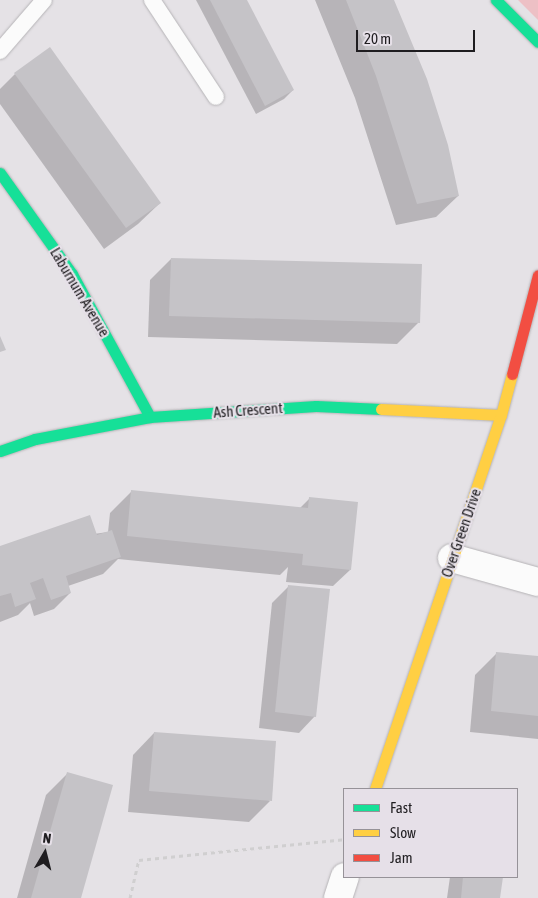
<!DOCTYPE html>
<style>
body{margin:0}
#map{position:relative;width:538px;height:898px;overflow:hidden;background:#e5e2e6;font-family:"Asap Condensed",sans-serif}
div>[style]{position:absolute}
.green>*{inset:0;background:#edc0c5}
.shadow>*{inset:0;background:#0003}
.building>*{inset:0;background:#c5c3c7}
.path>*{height:3px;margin-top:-1.5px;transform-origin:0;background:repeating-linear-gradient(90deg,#d0cfd0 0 4px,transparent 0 8px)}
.roads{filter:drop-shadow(0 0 1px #b5b3b6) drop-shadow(0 0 1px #b5b3b6)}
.lane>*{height:16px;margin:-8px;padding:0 8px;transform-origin:8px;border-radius:8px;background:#fbfbfb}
.street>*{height:28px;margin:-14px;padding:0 14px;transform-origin:14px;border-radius:14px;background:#fbfbfb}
.fast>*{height:11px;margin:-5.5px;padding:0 5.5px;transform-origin:5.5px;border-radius:5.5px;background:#16e098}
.slow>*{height:11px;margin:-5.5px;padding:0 5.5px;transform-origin:5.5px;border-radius:5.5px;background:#ffcf43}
.jam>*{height:11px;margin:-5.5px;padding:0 5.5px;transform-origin:5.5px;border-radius:5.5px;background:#f24e42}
span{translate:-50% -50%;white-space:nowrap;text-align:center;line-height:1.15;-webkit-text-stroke:4.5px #e6e0e8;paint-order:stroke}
.street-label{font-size:15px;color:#1f1d20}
.legend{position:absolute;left:343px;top:788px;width:175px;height:90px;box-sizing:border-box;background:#e6e0e8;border:1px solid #969298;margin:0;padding:6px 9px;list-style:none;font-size:15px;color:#1f1d20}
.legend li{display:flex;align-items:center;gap:10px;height:25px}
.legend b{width:25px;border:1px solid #969298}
.north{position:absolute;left:20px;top:828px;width:50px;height:50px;-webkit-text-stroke:4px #e6e0e8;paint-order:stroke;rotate:8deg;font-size:14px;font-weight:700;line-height:20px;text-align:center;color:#1f1d20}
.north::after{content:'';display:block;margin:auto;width:18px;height:22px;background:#1f1d20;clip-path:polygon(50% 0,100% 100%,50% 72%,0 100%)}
.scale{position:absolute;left:356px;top:30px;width:119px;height:22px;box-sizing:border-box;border:2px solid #1f1d20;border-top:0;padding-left:6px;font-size:15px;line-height:18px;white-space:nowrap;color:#1f1d20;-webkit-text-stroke:4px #e6e0e8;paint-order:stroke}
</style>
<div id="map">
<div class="green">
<div style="clip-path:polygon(518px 0,538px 0,538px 20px)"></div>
</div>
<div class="shadow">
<div style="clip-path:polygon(196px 0,245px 0,293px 90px,284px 99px,256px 114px)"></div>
<div style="clip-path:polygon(315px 0,393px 0,426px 79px,458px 196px,436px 217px,396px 225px,355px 98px)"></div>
<div style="clip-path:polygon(15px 74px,160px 203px,138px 224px,104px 249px,0 104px,0 89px)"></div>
<div style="clip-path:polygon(171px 259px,419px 322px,397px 344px,148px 337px,150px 280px)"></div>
<div style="clip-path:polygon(132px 491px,299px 509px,310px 498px,350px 570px,333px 586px,286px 582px,288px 567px,280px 575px,118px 559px,103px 574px,68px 586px,70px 593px,54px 609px,34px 616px,30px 603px,18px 615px,0 622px,0 547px,108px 532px,110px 513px)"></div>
<div style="clip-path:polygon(289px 586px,315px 716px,299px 733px,259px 728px,272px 603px)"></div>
<div style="clip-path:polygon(497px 653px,538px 657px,538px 739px,470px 732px,475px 675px)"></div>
<div style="clip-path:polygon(154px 733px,270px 801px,249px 822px,128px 812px,133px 755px)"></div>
<div style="clip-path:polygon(68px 773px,80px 898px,17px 898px,46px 795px)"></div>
<div style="clip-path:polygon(450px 877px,501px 877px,499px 898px,447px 898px)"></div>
</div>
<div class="building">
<div style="clip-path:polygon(210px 0,247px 0,294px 90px,265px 106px)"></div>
<div style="clip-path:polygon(346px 0,394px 0,427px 79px,448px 145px,459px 196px,417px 204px,376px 76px)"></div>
<div style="clip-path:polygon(50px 47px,161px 203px,126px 228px,14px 73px)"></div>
<div style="clip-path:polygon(171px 258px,422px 264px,420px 323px,169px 316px)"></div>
<div style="clip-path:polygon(0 336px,6px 350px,0 352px)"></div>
<div style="clip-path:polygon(131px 490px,308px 508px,309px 497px,358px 502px,351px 570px,302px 565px,303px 554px,127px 536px)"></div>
<div style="clip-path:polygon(90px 515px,97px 535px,112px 530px,121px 557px,66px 576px,71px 593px,51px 600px,43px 578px,30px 583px,36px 599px,15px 607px,11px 593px,0 596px,0 546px)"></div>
<div style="clip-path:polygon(288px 585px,330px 589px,316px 717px,275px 712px)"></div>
<div style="clip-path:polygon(496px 652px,538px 656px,538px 716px,491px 711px)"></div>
<div style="clip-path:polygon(154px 732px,276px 741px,272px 801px,149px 791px)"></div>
<div style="clip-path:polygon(67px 772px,113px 785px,81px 898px,31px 898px)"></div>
<div style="clip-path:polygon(463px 877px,503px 877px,500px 898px,461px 898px)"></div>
</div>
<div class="path">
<div style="left:130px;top:898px;width:39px;rotate:-77deg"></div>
<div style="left:139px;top:860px;width:206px;rotate:-5.8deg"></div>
</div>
<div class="roads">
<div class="lane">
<div style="left:152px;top:0;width:116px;rotate:56.6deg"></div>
<div style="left:0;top:51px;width:67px;rotate:-49.2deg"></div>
</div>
<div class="street">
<div style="left:452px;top:558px;width:89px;rotate:15.6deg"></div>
<div style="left:338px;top:898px;width:22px;rotate:-72deg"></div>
</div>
<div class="fast">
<div style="left:496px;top:0;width:59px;rotate:45deg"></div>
<div style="left:0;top:173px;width:124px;rotate:54.5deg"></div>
<div style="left:72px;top:274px;width:163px;rotate:61.4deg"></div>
<div style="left:0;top:451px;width:37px;rotate:-19deg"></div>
<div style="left:35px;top:439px;width:117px;rotate:-10.8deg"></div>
<div style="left:150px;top:417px;width:166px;rotate:-3.8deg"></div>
<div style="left:316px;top:406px;width:65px;rotate:2.6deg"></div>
</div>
<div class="slow">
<div style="left:381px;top:409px;width:120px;rotate:2.9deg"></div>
<div style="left:375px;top:789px;width:395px;rotate:-71.4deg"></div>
<div style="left:501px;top:415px;width:42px;rotate:-75deg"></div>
</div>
<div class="jam">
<div style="left:512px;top:374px;width:102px;rotate:-75.3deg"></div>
</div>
</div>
<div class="street-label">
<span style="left:80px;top:292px;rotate:59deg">Laburnum Avenue</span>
<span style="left:248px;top:410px;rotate:-4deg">Ash Crescent</span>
<span style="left:461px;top:533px;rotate:-71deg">Over Green Drive</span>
</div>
<ul class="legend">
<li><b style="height:6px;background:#16e098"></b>Fast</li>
<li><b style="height:6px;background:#ffcf43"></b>Slow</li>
<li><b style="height:6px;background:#f24e42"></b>Jam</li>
</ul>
<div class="north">N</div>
<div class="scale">20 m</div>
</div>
